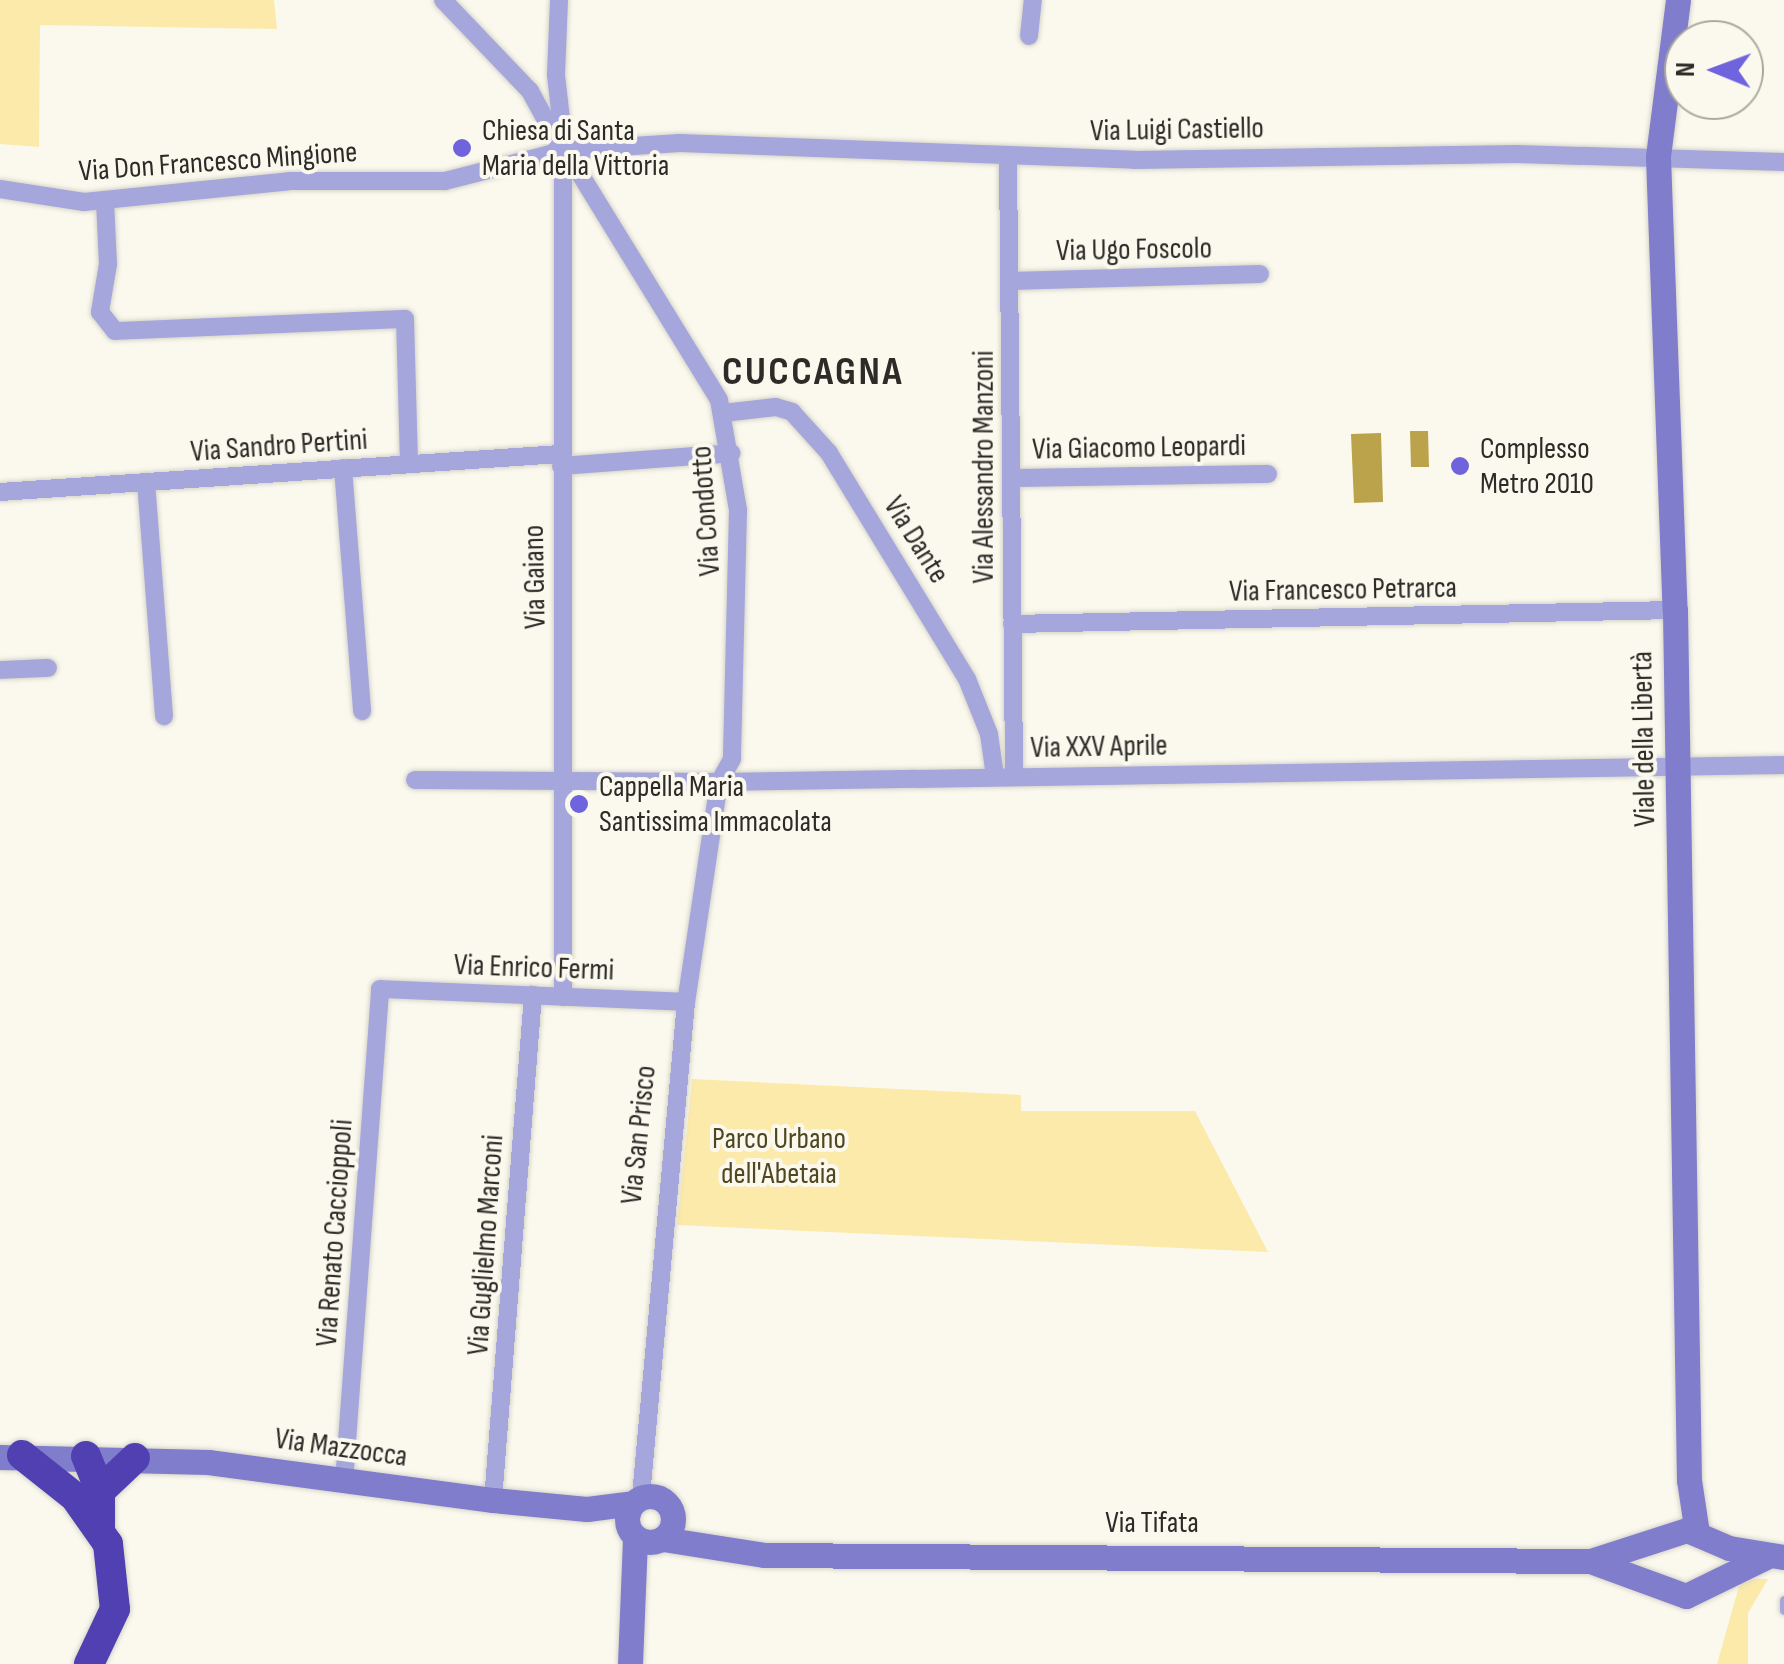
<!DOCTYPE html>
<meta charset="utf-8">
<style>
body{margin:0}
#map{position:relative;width:1784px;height:1664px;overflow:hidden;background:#fbf9ee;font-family:"Sofia Sans Condensed",sans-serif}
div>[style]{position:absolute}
.green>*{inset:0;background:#fbeaaa}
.water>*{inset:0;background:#bba34b}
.roads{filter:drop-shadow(0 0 2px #d6d4ca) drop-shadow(0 0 2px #d6d4ca)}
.lane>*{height:9px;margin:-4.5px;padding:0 4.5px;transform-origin:4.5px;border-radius:4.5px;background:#a5a6dc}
.street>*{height:18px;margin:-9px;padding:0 9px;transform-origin:9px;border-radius:9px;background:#a5a6dc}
.secondary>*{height:25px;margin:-12.5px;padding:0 12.5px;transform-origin:12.5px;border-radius:12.5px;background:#7f7dcc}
.secondary>.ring{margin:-12.5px;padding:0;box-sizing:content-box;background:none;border:25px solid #7f7dcc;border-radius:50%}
.highway>*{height:30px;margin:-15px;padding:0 15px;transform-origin:15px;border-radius:15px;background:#5040b2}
.dots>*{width:28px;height:28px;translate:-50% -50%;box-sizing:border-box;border:5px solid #fbf9ee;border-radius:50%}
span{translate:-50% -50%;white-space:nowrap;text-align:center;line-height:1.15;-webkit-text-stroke:8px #fbf9ee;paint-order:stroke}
.street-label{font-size:30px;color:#2c2b27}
.poi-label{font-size:30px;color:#2c2b27}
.left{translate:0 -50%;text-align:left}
.park-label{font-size:30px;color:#504620}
.district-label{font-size:40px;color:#2c2b27;font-weight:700;letter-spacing:2.5px}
.north{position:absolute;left:1664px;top:20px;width:100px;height:100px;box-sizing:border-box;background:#fbf9ee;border:2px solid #a8a79e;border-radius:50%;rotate:271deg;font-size:28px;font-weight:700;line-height:40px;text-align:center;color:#2c2b27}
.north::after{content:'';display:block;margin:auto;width:35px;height:45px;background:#6f63de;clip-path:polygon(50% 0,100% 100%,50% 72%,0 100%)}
</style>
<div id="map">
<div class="green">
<div style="clip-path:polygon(0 0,274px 0,277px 29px,40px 25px,39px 147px,0 144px)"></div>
<div style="clip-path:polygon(692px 1079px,1021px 1095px,1021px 1111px,1195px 1111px,1268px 1252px,677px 1225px)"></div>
<div style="clip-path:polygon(1741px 1579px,1768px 1579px,1748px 1613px,1748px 1664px,1717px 1664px)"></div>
</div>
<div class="water">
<div style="clip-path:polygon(1410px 431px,1428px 431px,1429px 467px,1411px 467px)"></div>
<div style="clip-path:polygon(1381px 433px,1383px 502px,1354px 503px,1351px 434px)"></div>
</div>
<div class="roads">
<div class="lane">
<div style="left:1784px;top:1600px;width:10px;rotate:90deg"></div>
</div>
<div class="street">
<div style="left:443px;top:0;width:126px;rotate:46.3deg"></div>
<div style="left:530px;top:91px;width:63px;rotate:61.4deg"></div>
<div style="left:559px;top:0;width:75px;rotate:92.3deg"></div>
<div style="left:556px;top:75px;width:70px;rotate:83.5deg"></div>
<div style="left:1029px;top:36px;width:36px;rotate:-84deg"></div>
<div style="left:570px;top:150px;width:110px;rotate:-3.6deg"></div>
<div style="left:680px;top:143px;width:455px;rotate:2.1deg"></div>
<div style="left:1135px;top:160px;width:382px;rotate:-0.9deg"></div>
<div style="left:1517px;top:154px;width:267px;rotate:1.7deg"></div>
<div style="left:569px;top:156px;width:286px;rotate:58.4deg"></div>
<div style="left:719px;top:400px;width:112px;rotate:80.2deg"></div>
<div style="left:738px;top:510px;width:249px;rotate:91.4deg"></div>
<div style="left:732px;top:759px;width:26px;rotate:119deg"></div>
<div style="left:719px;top:782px;width:222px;rotate:98.5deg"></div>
<div style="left:686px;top:1002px;width:497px;rotate:95.2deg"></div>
<div style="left:563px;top:158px;width:839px;rotate:90deg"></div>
<div style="left:1008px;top:158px;width:618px;rotate:89.44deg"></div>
<div style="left:0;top:189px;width:85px;rotate:8.8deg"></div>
<div style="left:84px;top:202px;width:206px;rotate:-5.8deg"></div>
<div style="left:289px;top:181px;width:156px"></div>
<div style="left:445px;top:181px;width:117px;rotate:-14.4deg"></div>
<div style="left:105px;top:201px;width:63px;rotate:87.3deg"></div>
<div style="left:108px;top:264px;width:49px;rotate:99.5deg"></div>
<div style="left:100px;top:312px;width:24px;rotate:52deg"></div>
<div style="left:115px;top:331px;width:290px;rotate:-2.4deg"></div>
<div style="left:405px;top:319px;width:145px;rotate:88.4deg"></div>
<div style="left:1010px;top:281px;width:250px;rotate:-1.6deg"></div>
<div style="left:723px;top:413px;width:53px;rotate:-6.5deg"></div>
<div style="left:776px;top:407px;width:17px;rotate:17deg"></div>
<div style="left:792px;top:412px;width:55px;rotate:47.9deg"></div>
<div style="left:829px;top:453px;width:265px;rotate:58.6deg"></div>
<div style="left:967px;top:679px;width:59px;rotate:68.2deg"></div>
<div style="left:989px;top:734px;width:42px;rotate:81.9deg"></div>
<div style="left:561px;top:466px;width:171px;rotate:-4.3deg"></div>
<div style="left:343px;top:468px;width:244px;rotate:85.5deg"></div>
<div style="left:1011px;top:478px;width:257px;rotate:-0.9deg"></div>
<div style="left:146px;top:482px;width:235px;rotate:85.6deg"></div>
<div style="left:0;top:492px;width:562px;rotate:-3.88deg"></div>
<div style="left:1012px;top:624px;width:663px;rotate:-1.21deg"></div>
<div style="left:0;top:670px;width:48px;rotate:-2.4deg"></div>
<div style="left:415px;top:780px;width:304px;rotate:0.4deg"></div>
<div style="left:719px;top:782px;width:1065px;rotate:-0.91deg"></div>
<div style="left:344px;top:1482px;width:494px;rotate:-85.8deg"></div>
<div style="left:380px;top:989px;width:306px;rotate:2.4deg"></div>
<div style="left:493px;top:1500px;width:507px;rotate:-85.47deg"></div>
</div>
<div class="secondary">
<div style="left:1678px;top:0;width:158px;rotate:97.3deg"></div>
<div style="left:1658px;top:157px;width:453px;rotate:87.9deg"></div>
<div style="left:1675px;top:610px;width:870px;rotate:89.08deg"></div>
<div style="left:1689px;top:1480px;width:54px;rotate:81.4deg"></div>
<div style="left:0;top:1457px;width:208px;rotate:1.4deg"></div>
<div style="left:208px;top:1462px;width:288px;rotate:7.6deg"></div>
<div style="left:493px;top:1500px;width:94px;rotate:5.5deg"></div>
<div style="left:587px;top:1509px;width:46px;rotate:-7.4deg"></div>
<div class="ring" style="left:627px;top:1496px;width:21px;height:21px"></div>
<div style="left:663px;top:1539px;width:102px;rotate:9deg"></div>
<div style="left:764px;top:1555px;width:827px;rotate:0.42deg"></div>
<div style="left:1591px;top:1561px;width:101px;rotate:-17.9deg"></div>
<div style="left:1687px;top:1530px;width:46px;rotate:23.2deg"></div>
<div style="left:1729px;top:1548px;width:56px;rotate:9.3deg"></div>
<div style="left:1593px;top:1562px;width:99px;rotate:20.1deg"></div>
<div style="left:1686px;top:1596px;width:89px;rotate:-26deg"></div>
<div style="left:630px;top:1664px;width:127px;rotate:-87.7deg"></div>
</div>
<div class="highway">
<div style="left:22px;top:1455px;width:68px;rotate:38.4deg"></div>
<div style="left:75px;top:1497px;width:57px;rotate:54.9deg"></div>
<div style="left:108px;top:1544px;width:65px;rotate:83.9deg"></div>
<div style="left:115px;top:1609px;width:61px;rotate:115.3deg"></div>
<div style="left:86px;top:1456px;width:38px;rotate:68deg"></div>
<div style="left:100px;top:1491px;width:37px;rotate:90deg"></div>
<div style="left:100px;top:1491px;width:48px;rotate:-43.3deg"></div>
</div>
</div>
<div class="dots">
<div style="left:462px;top:148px;background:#6f63de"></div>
<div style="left:1460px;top:466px;background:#6f63de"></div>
<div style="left:579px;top:804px;background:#6f63de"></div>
</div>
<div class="street-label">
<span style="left:1177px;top:130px;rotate:-1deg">Via Luigi Castiello</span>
<span style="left:218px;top:162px;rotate:-4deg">Via Don Francesco Mingione</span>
<span style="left:1134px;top:250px;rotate:-1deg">Via Ugo Foscolo</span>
<span style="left:279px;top:446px;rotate:-4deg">Via Sandro Pertini</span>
<span style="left:1139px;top:448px;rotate:-1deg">Via Giacomo Leopardi</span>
<span style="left:984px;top:467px;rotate:-90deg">Via Alessandro Manzoni</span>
<span style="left:706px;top:511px;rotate:-94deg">Via Condotto</span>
<span style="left:916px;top:540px;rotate:58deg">Via Dante</span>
<span style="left:535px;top:577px;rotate:-91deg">Via Gaiano</span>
<span style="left:1343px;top:590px;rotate:-1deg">Via Francesco Petrarca</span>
<span style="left:1644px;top:739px;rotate:-91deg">Viale della Libertà</span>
<span style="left:1099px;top:747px;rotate:-1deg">Via XXV Aprile</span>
<span style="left:534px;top:968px;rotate:2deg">Via Enrico Fermi</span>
<span style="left:639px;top:1135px;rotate:-84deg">Via San Prisco</span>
<span style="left:335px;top:1233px;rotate:-86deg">Via Renato Caccioppoli</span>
<span style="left:486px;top:1245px;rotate:-86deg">Via Guglielmo Marconi</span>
<span style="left:341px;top:1448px;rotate:8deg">Via Mazzocca</span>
<span style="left:1152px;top:1523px">Via Tifata</span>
</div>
<div class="poi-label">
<span class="left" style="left:482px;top:148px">Chiesa di Santa<br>Maria della Vittoria</span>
<span class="left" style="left:1480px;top:466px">Complesso<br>Metro 2010</span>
<span class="left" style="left:599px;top:804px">Cappella Maria<br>Santissima Immacolata</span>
</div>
<div class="park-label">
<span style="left:779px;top:1156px">Parco Urbano<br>dell'Abetaia</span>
</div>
<div class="district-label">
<span style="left:813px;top:372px">CUCCAGNA</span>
</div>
<div class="north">N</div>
</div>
